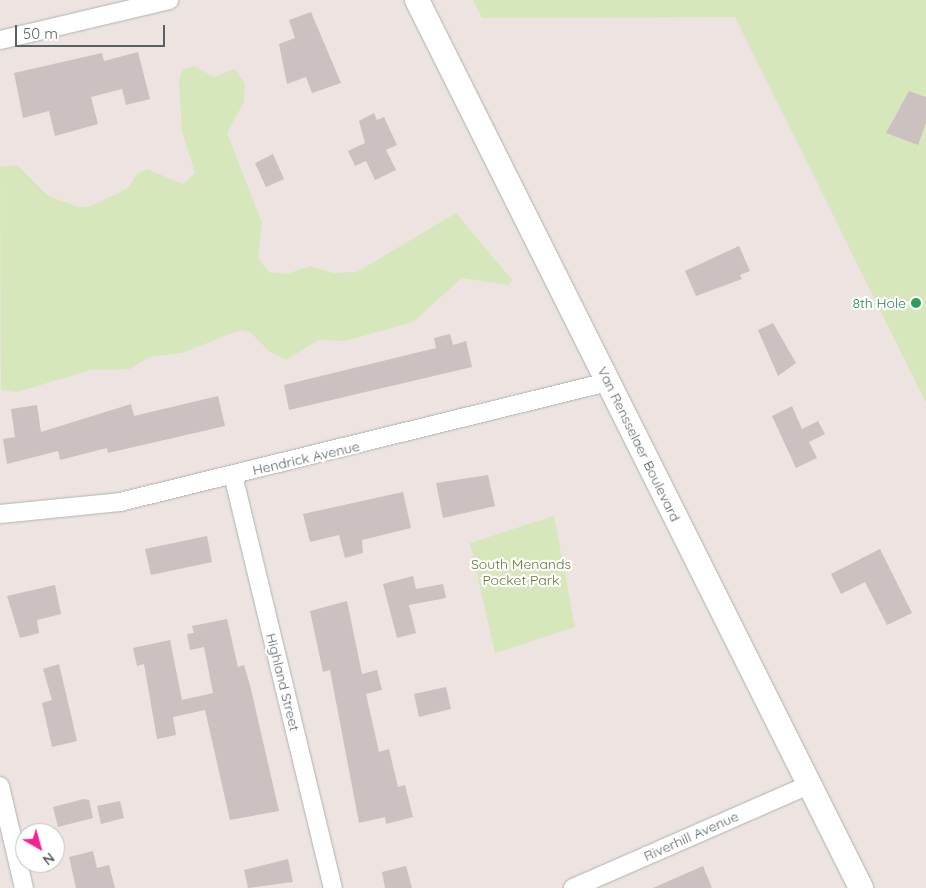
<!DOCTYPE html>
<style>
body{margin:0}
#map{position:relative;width:926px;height:888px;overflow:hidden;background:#ede3e0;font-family:Quicksand,sans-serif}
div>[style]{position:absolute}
.green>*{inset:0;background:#d6e7bb}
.building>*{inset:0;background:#cac1c0}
.roads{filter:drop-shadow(0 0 1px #adb4b4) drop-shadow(0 0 1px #adb4b4)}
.minor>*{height:18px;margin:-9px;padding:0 9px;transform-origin:9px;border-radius:9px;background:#fff}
.secondary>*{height:24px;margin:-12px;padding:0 12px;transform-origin:12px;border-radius:12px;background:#fff}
.dots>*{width:14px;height:14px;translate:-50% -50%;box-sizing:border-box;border:2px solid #fff;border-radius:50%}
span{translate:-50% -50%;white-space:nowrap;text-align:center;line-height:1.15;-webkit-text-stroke:4.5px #fff;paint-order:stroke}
.leisure-label{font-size:14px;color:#27864d}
.right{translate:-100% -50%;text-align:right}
.street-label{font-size:14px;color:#596262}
.park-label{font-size:14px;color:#5b7e2e}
.north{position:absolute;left:15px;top:823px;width:50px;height:50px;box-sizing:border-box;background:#fff;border:1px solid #bdc0c0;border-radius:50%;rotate:142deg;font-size:14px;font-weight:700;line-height:20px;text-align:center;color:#596262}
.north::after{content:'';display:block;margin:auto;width:18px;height:22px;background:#f22290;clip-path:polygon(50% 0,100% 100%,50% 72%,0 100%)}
.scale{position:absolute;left:15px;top:25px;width:150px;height:22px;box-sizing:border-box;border:2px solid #596262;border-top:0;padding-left:6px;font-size:15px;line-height:18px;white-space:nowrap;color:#596262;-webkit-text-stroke:4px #fff;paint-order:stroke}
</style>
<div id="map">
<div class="green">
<div style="clip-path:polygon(473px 0,926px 0,926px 403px,735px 17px,482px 18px)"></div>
<div style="clip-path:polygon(194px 66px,214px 77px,235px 69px,245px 84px,244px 102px,227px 133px,262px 223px,258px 258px,269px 272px,287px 274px,310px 266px,333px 273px,357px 272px,456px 213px,512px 280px,509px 285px,462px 278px,413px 322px,345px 341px,318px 340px,286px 360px,270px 352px,250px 332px,240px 330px,182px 353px,149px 357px,130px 369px,91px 370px,17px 392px,1px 390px,0 167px,17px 165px,48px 196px,78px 207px,89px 207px,127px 189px,137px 174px,147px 169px,183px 184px,195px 173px,182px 131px,179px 80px,183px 69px)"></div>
<div style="clip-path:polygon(554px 516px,575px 627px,495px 653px,470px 543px)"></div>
</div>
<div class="building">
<div style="clip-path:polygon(311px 12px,341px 83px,312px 93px,306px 77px,287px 84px,279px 44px,295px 38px,289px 20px)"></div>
<div style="clip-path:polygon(138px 52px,150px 99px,126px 105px,122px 89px,91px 97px,98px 124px,55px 136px,49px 111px,23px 118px,14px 73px,102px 53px,104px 61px)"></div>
<div style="clip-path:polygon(909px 91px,926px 97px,926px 123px,918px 145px,886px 133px)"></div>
<div style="clip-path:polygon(374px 113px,377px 120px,384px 117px,397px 145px,386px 150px,396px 170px,375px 180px,366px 161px,355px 166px,348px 151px,365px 143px,359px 121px)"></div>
<div style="clip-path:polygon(273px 154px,284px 179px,266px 187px,255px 163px)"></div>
<div style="clip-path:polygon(739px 246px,750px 271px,740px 275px,742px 279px,696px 296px,685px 271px)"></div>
<div style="clip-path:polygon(773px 323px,796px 363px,778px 376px,758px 330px)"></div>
<div style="clip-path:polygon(450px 334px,453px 345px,466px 341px,472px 367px,289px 410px,284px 385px,436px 348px,434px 338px)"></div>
<div style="clip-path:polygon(218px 396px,225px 426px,108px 453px,107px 448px,60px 460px,58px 451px,7px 464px,3px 439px,15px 437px,11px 409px,37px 405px,41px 432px,131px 404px,134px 416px)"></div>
<div style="clip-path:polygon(792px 406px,802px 429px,818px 421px,825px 434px,809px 442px,817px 458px,796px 468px,772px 416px)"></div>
<div style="clip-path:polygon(488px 475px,495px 506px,443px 518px,436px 483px)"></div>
<div style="clip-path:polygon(403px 492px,411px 528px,362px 540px,363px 553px,345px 558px,339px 535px,310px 542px,303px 514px)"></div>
<div style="clip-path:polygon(207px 536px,212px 562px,151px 575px,145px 549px)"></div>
<div style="clip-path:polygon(880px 549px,912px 613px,887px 625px,865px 582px,841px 594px,831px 574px)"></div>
<div style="clip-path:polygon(413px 576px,416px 589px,443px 584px,446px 598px,409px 605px,416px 633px,397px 638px,383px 584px)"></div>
<div style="clip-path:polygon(55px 585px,61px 614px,37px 620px,39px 633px,20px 638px,7px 596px)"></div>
<div style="clip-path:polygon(347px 601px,362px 674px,377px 670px,382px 690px,366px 694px,379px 752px,389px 749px,398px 787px,405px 785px,413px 817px,386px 824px,385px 817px,359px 823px,330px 670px,323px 672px,310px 611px)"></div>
<div style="clip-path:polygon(227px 619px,238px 667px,244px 665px,250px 685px,279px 811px,230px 820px,205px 710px,173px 717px,176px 735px,157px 739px,144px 664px,137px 666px,133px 648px,170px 640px,182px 700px,213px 693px,204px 647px,190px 650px,187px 634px,194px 633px,192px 626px)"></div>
<div style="clip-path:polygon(59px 664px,77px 741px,52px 747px,42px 703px,52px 700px,43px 669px)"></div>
<div style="clip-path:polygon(446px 687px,451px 709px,419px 717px,414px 694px)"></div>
<div style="clip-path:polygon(84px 799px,89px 800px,93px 818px,58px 827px,53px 807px)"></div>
<div style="clip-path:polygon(120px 801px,124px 818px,101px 824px,97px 806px)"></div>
<div style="clip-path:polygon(93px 851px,97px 868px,109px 865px,115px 888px,76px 888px,69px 857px)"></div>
<div style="clip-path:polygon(288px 859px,293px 882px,248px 888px,244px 870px)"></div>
<div style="clip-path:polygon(406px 866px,412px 888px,385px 888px,382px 872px)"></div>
<div style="clip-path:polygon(703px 866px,712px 888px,653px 888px)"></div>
</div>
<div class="roads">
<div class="minor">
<div style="left:0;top:40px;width:174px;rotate:-13.3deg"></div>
<div style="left:233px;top:475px;width:425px;rotate:76.4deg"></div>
<div style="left:0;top:514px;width:121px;rotate:-5.7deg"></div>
<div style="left:120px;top:502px;width:503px;rotate:-13.82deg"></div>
<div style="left:0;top:786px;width:105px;rotate:76.8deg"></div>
<div style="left:573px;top:888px;width:257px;rotate:-23.6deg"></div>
</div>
<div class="secondary">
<div style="left:417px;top:0;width:993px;rotate:63.43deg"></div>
</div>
</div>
<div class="dots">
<div style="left:916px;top:303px;background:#2e9e5b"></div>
</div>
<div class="leisure-label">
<span class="right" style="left:906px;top:303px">8th Hole</span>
</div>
<div class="street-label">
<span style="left:639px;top:444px;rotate:64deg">Van Rensselaer Boulevard</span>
<span style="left:306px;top:458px;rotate:-13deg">Hendrick Avenue</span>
<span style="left:283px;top:682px;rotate:76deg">Highland Street</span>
<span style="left:691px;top:836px;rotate:-24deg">Riverhill Avenue</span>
</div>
<div class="park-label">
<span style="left:521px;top:572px">South Menands<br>Pocket Park</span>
</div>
<div class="north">N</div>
<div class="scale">50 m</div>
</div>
